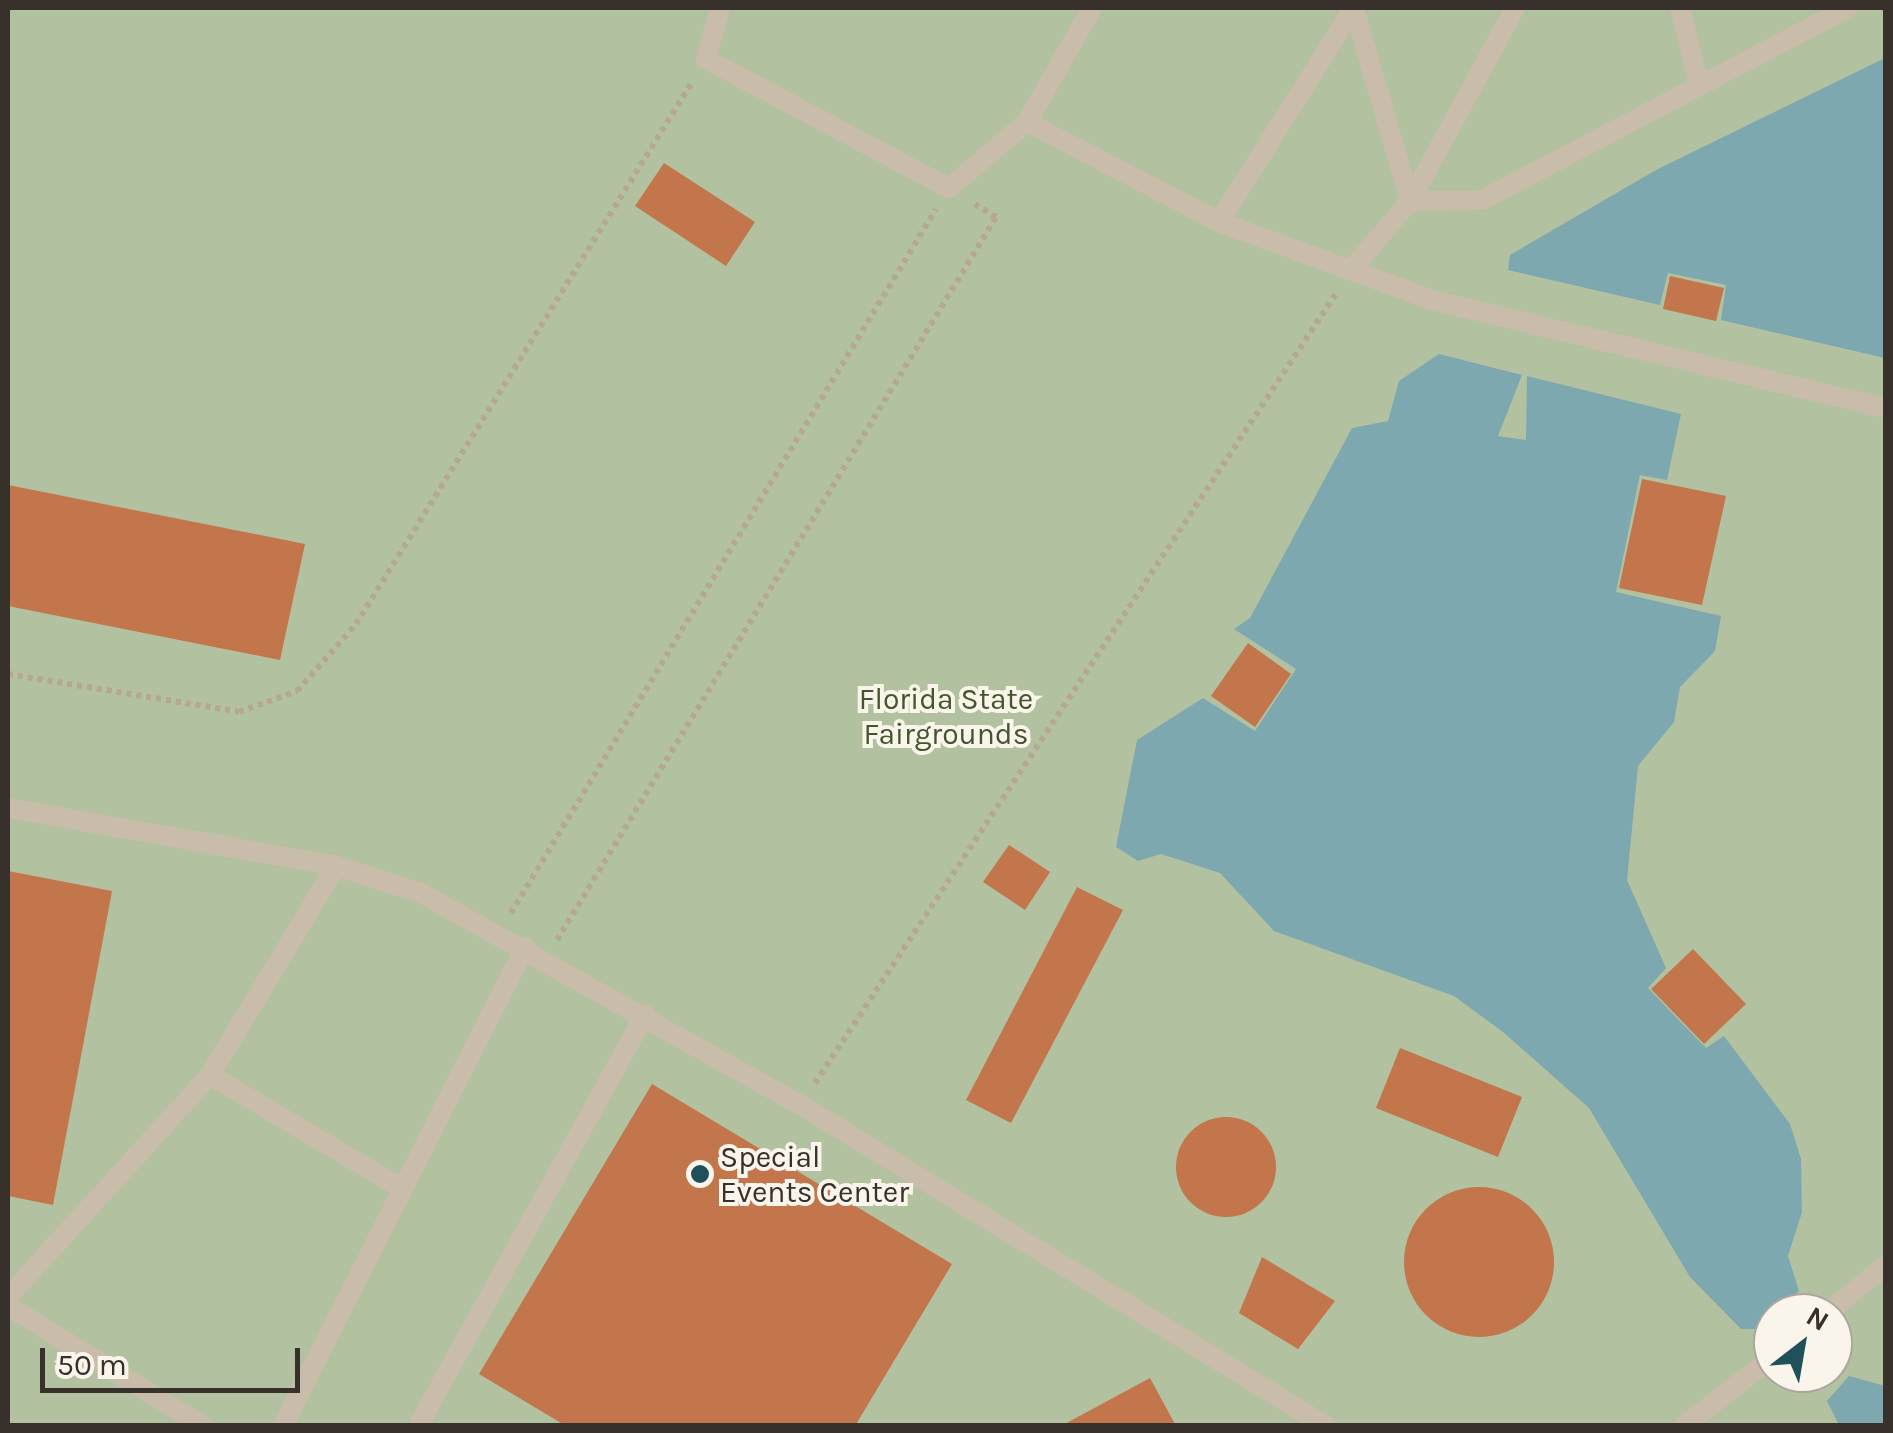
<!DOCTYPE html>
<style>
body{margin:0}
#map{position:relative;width:1893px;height:1433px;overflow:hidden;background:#f2ebdf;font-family:Karla,sans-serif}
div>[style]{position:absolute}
.green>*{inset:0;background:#b2c19f}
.water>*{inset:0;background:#7ea8af}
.building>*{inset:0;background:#c3754c}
.round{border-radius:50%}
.path>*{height:6px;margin-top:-3px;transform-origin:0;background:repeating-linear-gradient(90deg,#b6a795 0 5px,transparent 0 10px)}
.lane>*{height:20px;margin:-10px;padding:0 10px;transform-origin:10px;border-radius:10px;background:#cabcab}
.dots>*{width:28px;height:28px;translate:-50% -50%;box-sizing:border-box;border:5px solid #faf5eb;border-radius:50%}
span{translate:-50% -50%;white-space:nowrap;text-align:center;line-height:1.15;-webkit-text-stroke:8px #faf5eb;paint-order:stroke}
.park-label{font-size:30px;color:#43562e}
.poi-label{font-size:30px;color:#38302a}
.left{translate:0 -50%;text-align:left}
.frame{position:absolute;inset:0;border:10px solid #38302a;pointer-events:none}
.north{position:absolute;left:1753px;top:1293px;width:100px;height:100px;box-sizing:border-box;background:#faf5eb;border:2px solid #aca69e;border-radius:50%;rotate:31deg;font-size:28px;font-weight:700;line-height:40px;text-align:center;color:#38302a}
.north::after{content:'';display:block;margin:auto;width:35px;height:45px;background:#205059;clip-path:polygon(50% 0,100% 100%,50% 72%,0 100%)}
.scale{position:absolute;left:40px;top:1348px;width:260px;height:45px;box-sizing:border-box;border:5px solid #38302a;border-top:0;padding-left:12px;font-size:30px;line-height:35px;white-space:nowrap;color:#38302a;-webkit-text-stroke:8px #faf5eb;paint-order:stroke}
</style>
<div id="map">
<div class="green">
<div style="clip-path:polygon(evenodd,8px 8px,1885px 8px,1885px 1425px,8px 1426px,8px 8px,1773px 1313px,1833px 1313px,1833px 1373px,1773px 1373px,1773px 1313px)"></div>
</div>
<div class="water">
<div style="clip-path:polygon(1885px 58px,1885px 358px,1721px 320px,1726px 285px,1668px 273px,1660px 305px,1508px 270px,1510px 255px,1656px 170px)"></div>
<div style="clip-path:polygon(1439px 354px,1522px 375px,1498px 436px,1526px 440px,1527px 376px,1681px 414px,1667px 480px,1640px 475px,1616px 592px,1721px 616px,1715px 651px,1680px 687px,1674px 722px,1638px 766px,1627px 880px,1666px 968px,1648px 988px,1706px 1048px,1724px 1036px,1790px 1124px,1801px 1159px,1802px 1212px,1788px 1256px,1799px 1291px,1757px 1329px,1741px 1329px,1690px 1277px,1589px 1108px,1503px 1032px,1454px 996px,1274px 931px,1220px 873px,1161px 854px,1138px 861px,1116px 847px,1137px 740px,1203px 698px,1255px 731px,1296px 669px,1234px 629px,1250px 618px,1352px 428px,1388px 421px,1399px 381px)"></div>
<div style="clip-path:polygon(1849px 1376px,1885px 1386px,1885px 1425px,1839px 1425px,1827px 1401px)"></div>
</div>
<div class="building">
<div style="clip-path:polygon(664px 163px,755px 222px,726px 266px,635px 206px)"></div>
<div style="clip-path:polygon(1670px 276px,1724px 288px,1716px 321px,1663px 309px)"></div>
<div style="clip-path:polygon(1642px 479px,1726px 496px,1702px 605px,1619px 588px)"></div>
<div style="clip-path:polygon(8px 485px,305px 544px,280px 660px,8px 606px)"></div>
<div style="clip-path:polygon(1248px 643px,1291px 674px,1255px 727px,1211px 696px)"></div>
<div style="clip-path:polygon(1009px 845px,1050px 872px,1025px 910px,983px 882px)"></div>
<div style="clip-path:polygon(8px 871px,112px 891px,53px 1205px,8px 1196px)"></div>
<div style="clip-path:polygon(1077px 887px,1123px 910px,1011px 1123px,966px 1100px)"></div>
<div style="clip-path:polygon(1693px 949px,1746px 1004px,1704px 1044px,1651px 989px)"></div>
<div style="clip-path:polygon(1400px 1048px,1522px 1097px,1498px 1157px,1376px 1108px)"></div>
<div style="clip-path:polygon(652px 1084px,952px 1264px,855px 1426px,566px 1426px,479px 1374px)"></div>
<div class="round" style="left:1176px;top:1117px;width:100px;height:100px"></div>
<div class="round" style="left:1404px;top:1187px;width:150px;height:150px"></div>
<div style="clip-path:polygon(1262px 1257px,1335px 1301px,1298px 1349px,1239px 1313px)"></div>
<div style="clip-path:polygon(1150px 1378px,1176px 1426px,1061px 1426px)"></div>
</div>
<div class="path">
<div style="left:8px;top:674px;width:234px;rotate:9.3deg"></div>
<div style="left:239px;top:712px;width:62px;rotate:-19.9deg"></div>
<div style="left:297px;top:691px;width:89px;rotate:-48.6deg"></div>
<div style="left:356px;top:624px;width:638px;rotate:-58.2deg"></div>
<div style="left:511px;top:913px;width:822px;rotate:-58.88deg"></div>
<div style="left:557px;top:940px;width:846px;rotate:-58.73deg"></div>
<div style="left:996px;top:217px;width:27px;rotate:-149deg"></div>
<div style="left:815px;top:1083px;width:948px;rotate:-56.58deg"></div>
</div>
<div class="lane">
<div style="left:720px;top:8px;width:53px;rotate:105.4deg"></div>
<div style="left:706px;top:59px;width:275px;rotate:28deg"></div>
<div style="left:949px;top:188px;width:102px;rotate:-40.2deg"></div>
<div style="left:1027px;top:122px;width:216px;rotate:27.5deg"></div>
<div style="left:1219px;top:222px;width:227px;rotate:20.1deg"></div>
<div style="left:1432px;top:300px;width:467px;rotate:13.4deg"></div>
<div style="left:1515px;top:8px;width:220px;rotate:118.5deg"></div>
<div style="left:1410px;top:201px;width:72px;rotate:-0.8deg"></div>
<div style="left:1482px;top:200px;width:413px;rotate:-27.7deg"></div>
<div style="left:1680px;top:8px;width:80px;rotate:76.3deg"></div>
<div style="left:1027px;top:122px;width:131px;rotate:-60.3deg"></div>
<div style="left:1219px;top:222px;width:253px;rotate:-57.8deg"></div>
<div style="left:1351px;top:270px;width:91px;rotate:-49.5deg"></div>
<div style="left:1410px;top:201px;width:201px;rotate:-106.2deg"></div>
<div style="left:8px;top:808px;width:333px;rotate:10deg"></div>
<div style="left:336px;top:866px;width:89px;rotate:17.6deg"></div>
<div style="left:421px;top:893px;width:435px;rotate:29.2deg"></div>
<div style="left:801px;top:1105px;width:615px;rotate:31.44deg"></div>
<div style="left:210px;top:1075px;width:224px;rotate:30.6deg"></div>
<div style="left:8px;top:1297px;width:300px;rotate:-47.7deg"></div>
<div style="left:210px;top:1075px;width:244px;rotate:-58.9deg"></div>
<div style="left:8px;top:1306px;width:229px;rotate:31.6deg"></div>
<div style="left:1827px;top:1313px;width:76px;rotate:-39.1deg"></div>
<div style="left:283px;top:1426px;width:537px;rotate:-63.2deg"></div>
<div style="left:418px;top:1426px;width:470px;rotate:-61.1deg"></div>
<div style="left:1684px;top:1426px;width:113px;rotate:-37.8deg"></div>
</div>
<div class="dots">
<div style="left:700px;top:1174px;background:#205059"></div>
</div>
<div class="park-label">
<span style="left:946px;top:716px">Florida State<br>Fairgrounds</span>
</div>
<div class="poi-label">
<span class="left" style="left:720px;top:1174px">Special<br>Events Center</span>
</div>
<div class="frame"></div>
<div class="north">N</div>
<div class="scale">50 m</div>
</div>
